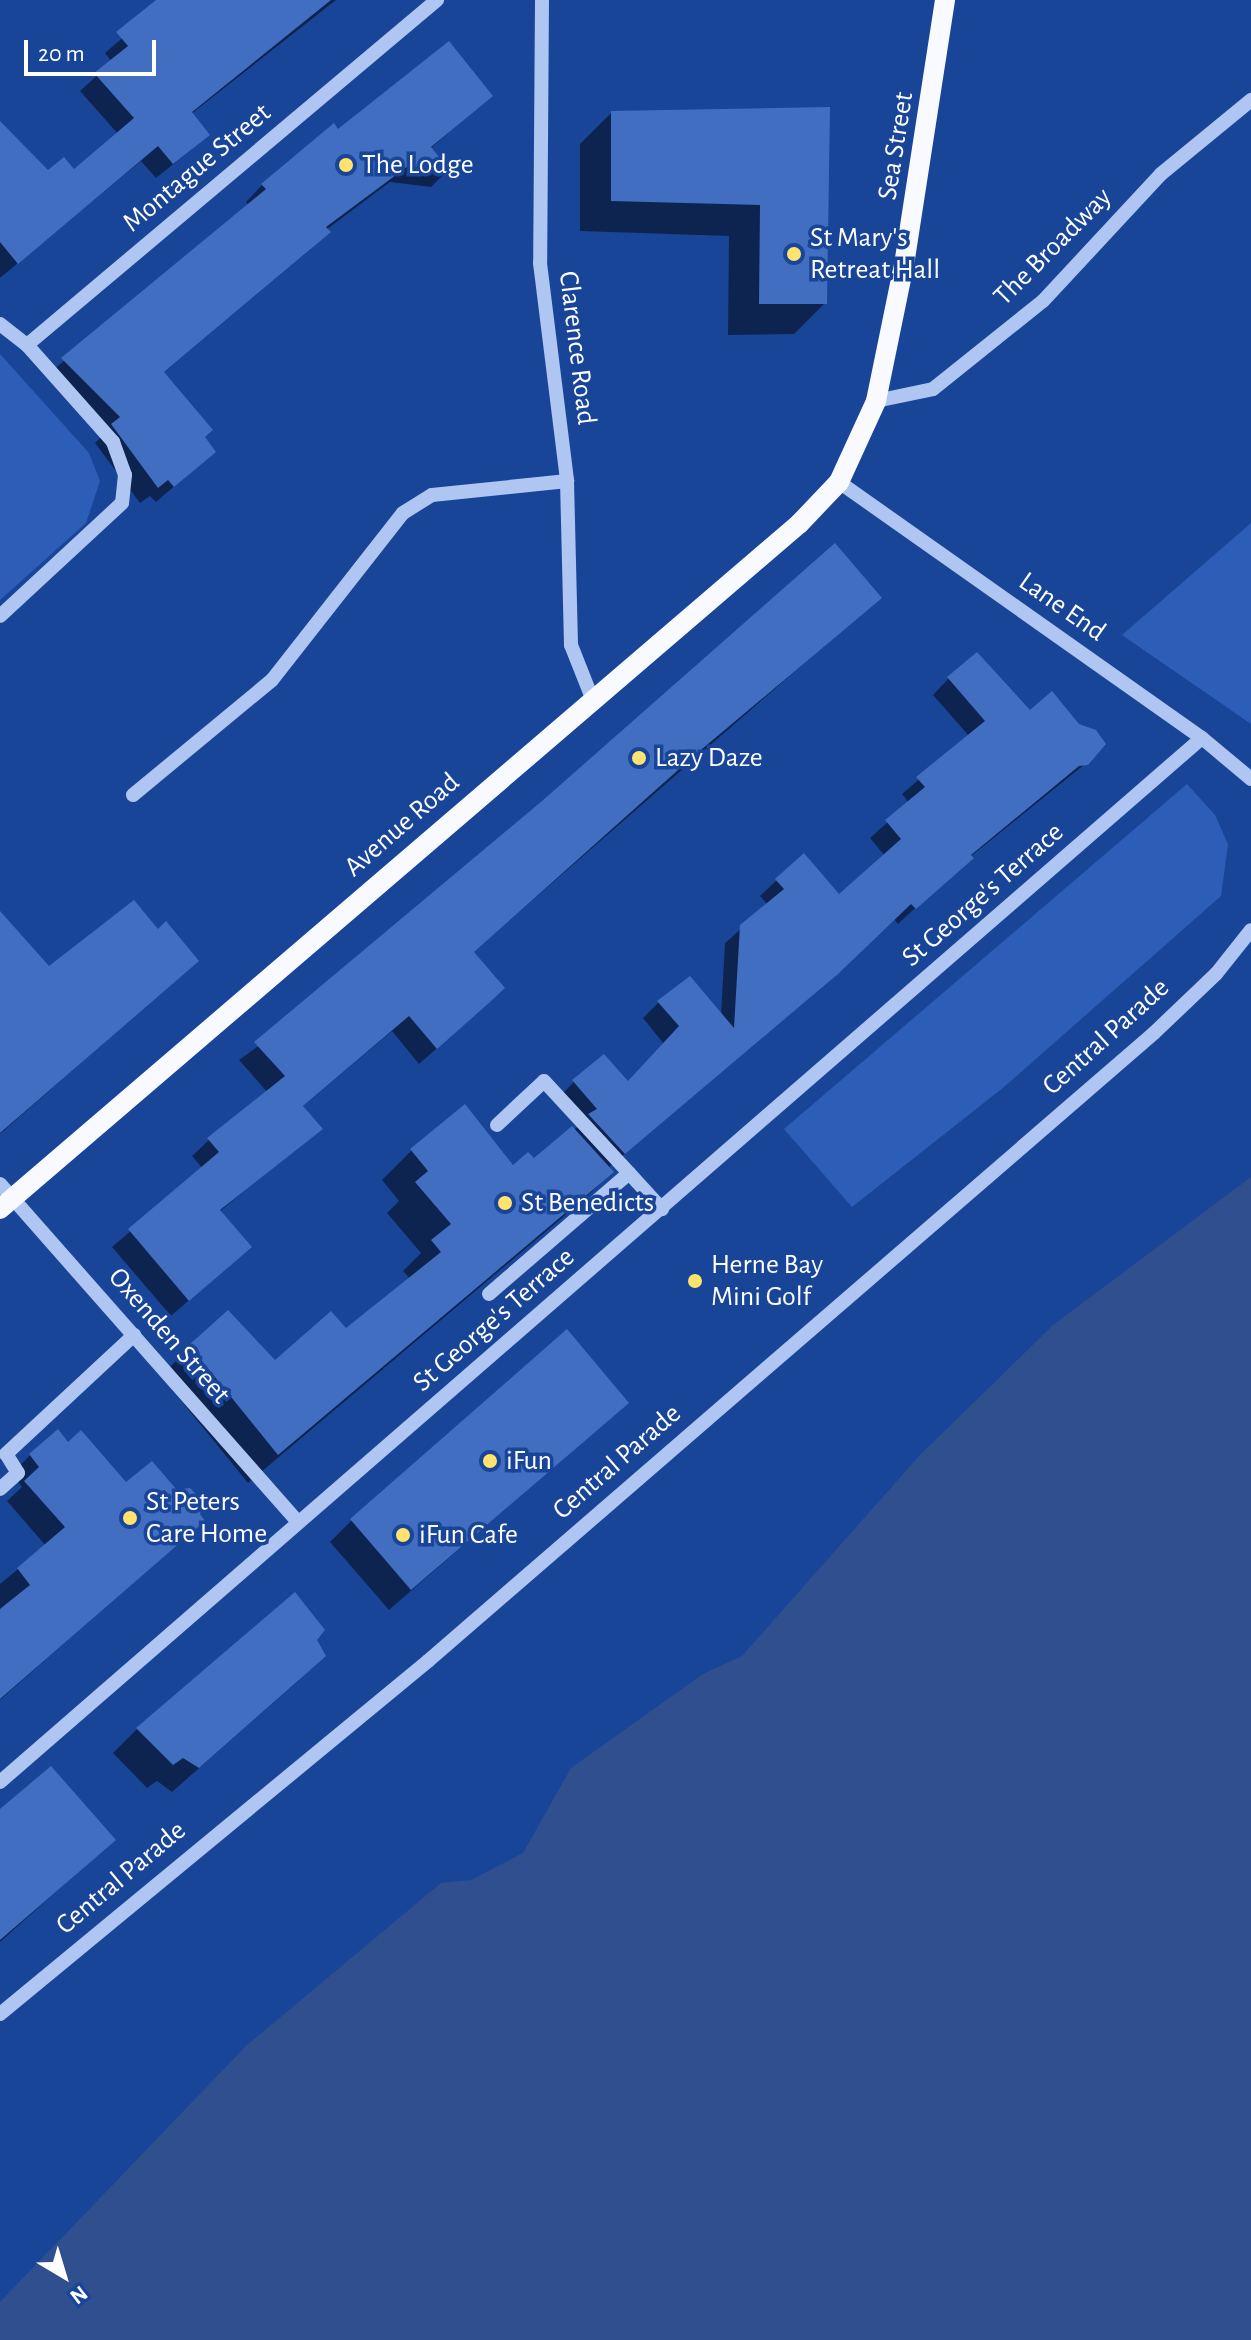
<!DOCTYPE html>
<style>
body{margin:0}
#map{position:relative;width:1251px;height:2340px;overflow:hidden;background:#194599;font-family:"Alegreya Sans",sans-serif}
div>[style]{position:absolute}
.green>*{inset:0;background:#2c5eb7}
.water>*{inset:0;background:#2f4f8e}
.shadow>*{inset:0;background:#0007}
.building>*{inset:0;background:#416ec1}
.minor>*{height:14px;margin:-7px;padding:0 7px;transform-origin:7px;border-radius:7px;background:#aec6f1}
.major>*{height:20px;margin:-10px;padding:0 10px;transform-origin:10px;border-radius:10px;background:#f8faff}
.dots>*{width:22px;height:22px;translate:-50% -50%;box-sizing:border-box;border:4px solid #194599;border-radius:50%}
span{translate:-50% -50%;white-space:nowrap;text-align:center;line-height:1.15;-webkit-text-stroke:7px #194599;paint-order:stroke}
.street-label{font-size:28px;color:#fff}
.poi-label{font-size:28px;color:#fff}
.left{translate:0 -50%;text-align:left}
.north{position:absolute;left:24px;top:2236px;width:80px;height:80px;-webkit-text-stroke:6px #194599;paint-order:stroke;rotate:142deg;font-size:22px;font-weight:700;line-height:32px;text-align:center;color:#fff}
.north::after{content:'';display:block;margin:auto;width:28px;height:36px;background:#fff;clip-path:polygon(50% 0,100% 100%,50% 72%,0 100%)}
.scale{position:absolute;left:24px;top:40px;width:132px;height:36px;box-sizing:border-box;border:4px solid #fff;border-top:0;padding-left:10px;font-size:24px;line-height:28px;white-space:nowrap;color:#fff;-webkit-text-stroke:6px #194599;paint-order:stroke}
</style>
<div id="map">
<div class="green">
<div style="clip-path:polygon(0 354px,89px 453px,100px 481px,86px 523px,0 600px)"></div>
<div style="clip-path:polygon(1251px 523px,1251px 724px,1122px 635px)"></div>
<div style="clip-path:polygon(1187px 784px,1215px 815px,1228px 844px,1221px 896px,1004px 1087px,852px 1207px,784px 1129px)"></div>
</div>
<div class="water">
<div style="clip-path:polygon(1251px 1177px,1251px 2340px,0 2340px,0 2302px,247px 2045px,441px 1883px,471px 1880px,523px 1853px,571px 1768px,703px 1674px,742px 1656px,919px 1456px,1053px 1325px)"></div>
</div>
<div class="shadow">
<div style="clip-path:polygon(166px 0,336px 0,191px 114px,208px 134px,191px 150px,156px 178px,141px 161px,0 278px,0 156px,48px 173px,73px 172px,118px 134px,80px 91px,112px 62px,105px 53px)"></div>
<div style="clip-path:polygon(490px 96px,430px 149px,447px 171px,431px 187px,390px 182px,326px 230px,311px 249px,163px 373px,214px 452px,156px 502px,150px 496px,140px 503px,95px 443px,104px 434px,46px 376px,249px 206px,246px 202px,262px 185px,337px 132px)"></div>
<div style="clip-path:polygon(828px 109px,825px 303px,794px 334px,728px 335px,729px 236px,580px 231px,580px 144px,611px 113px)"></div>
<div style="clip-path:polygon(879px 598px,472px 953px,470px 1019px,419px 1064px,392px 1031px,302px 1107px,320px 1129px,219px 1212px,250px 1247px,171px 1316px,112px 1247px,203px 1169px,192px 1156px,209px 1140px,268px 1093px,239px 1060px)"></div>
<div style="clip-path:polygon(949px 678px,1030px 713px,1095px 756px,970px 857px,898px 924px,893px 918px,819px 990px,608px 1168px,612px 1172px,582px 1201px,248px 1483px,161px 1376px,190px 1347px,274px 1363px,346px 1331px,410px 1279px,403px 1271px,421px 1253px,387px 1213px,399px 1201px,382px 1180px,411px 1151px,513px 1168px,534px 1161px,580px 1125px,558px 1098px,574px 1082px,628px 1083px,664px 1044px,643px 1018px,659px 1002px,721px 1015px,725px 943px,768px 905px,760px 896px,777px 880px,839px 897px,885px 856px,870px 838px,909px 803px,902px 794px,969px 736px,933px 695px)"></div>
<div style="clip-path:polygon(0 914px,49px 968px,158px 931px,197px 961px,0 1134px)"></div>
<div style="clip-path:polygon(627px 1403px,389px 1610px,330px 1542px,352px 1520px)"></div>
<div style="clip-path:polygon(68px 1444px,126px 1485px,203px 1521px,0 1700px,0 1584px,46px 1546px,7px 1501px,22px 1487px,12px 1474px,30px 1455px)"></div>
<div style="clip-path:polygon(314px 1639px,299px 1680px,172px 1792px,157px 1781px,147px 1788px,113px 1753px,137px 1729px)"></div>
<div style="clip-path:polygon(0 1811px,114px 1840px,0 1942px)"></div>
</div>
<div class="building">
<div style="clip-path:polygon(156px 0,331px 0,192px 112px,210px 135px,173px 164px,158px 146px,18px 264px,0 242px,0 121px,48px 170px,64px 157px,74px 169px,134px 118px,94px 73px,128px 46px,116px 32px)"></div>
<div style="clip-path:polygon(449px 41px,493px 96px,431px 147px,450px 171px,408px 166px,326px 227px,331px 232px,164px 372px,213px 430px,205px 437px,216px 452px,174px 487px,168px 480px,158px 488px,111px 424px,120px 417px,61px 358px,266px 189px,261px 184px,334px 123px,338px 129px)"></div>
<div style="clip-path:polygon(830px 107px,827px 304px,759px 304px,760px 205px,611px 201px,611px 111px)"></div>
<div style="clip-path:polygon(835px 543px,882px 598px,696px 754px,474px 952px,505px 988px,490px 1002px,437px 1049px,409px 1016px,303px 1106px,323px 1129px,220px 1210px,252px 1247px,189px 1301px,128px 1229px,219px 1152px,207px 1138px,285px 1076px,254px 1042px,542px 801px)"></div>
<div style="clip-path:polygon(977px 652px,1030px 710px,1052px 691px,1079px 724px,1096px 730px,1106px 744px,1088px 765px,1079px 766px,971px 855px,974px 858px,916px 909px,911px 904px,838px 974px,625px 1154px,588px 1114px,597px 1109px,572px 1080px,604px 1054px,628px 1081px,679px 1026px,657px 1001px,690px 976px,734px 1028px,740px 925px,784px 889px,775px 879px,804px 853px,839px 894px,901px 839px,885px 820px,925px 787px,916px 777px,985px 721px,947px 677px)"></div>
<div style="clip-path:polygon(134px 900px,158px 929px,166px 921px,199px 961px,0 1133px,0 911px,49px 966px)"></div>
<div style="clip-path:polygon(465px 1104px,513px 1165px,528px 1152px,534px 1158px,572px 1126px,614px 1172px,278px 1455px,189px 1345px,228px 1310px,275px 1360px,331px 1311px,346px 1328px,441px 1252px,431px 1240px,451px 1224px,415px 1182px,428px 1171px,410px 1149px)"></div>
<div style="clip-path:polygon(567px 1329px,629px 1403px,411px 1590px,350px 1519px)"></div>
<div style="clip-path:polygon(58px 1429px,68px 1442px,81px 1430px,126px 1482px,152px 1461px,177px 1490px,190px 1488px,203px 1502px,200px 1514px,205px 1521px,0 1699px,0 1609px,30px 1585px,17px 1568px,65px 1527px,24px 1481px,39px 1467px,29px 1454px)"></div>
<div style="clip-path:polygon(295px 1592px,325px 1630px,317px 1640px,326px 1656px,199px 1768px,183px 1758px,173px 1765px,136px 1728px)"></div>
<div style="clip-path:polygon(51px 1766px,116px 1840px,0 1940px,0 1809px)"></div>
</div>
<div class="minor">
<div style="left:542px;top:0;width:263px;rotate:90.4deg"></div>
<div style="left:540px;top:263px;width:220px;rotate:82.9deg"></div>
<div style="left:567px;top:481px;width:164px;rotate:88.6deg"></div>
<div style="left:571px;top:645px;width:57px;rotate:68.4deg"></div>
<div style="left:0;top:324px;width:34px;rotate:38deg"></div>
<div style="left:27px;top:345px;width:130px;rotate:48.4deg"></div>
<div style="left:113px;top:442px;width:35px;rotate:70deg"></div>
<div style="left:125px;top:475px;width:28px;rotate:96deg"></div>
<div style="left:122px;top:503px;width:166px;rotate:137.2deg"></div>
<div style="left:27px;top:345px;width:536px;rotate:-40.08deg"></div>
<div style="left:876px;top:401px;width:58px;rotate:-11.9deg"></div>
<div style="left:933px;top:389px;width:141px;rotate:-38.7deg"></div>
<div style="left:1043px;top:301px;width:173px;rotate:-47.1deg"></div>
<div style="left:1161px;top:174px;width:117px;rotate:-39.4deg"></div>
<div style="left:839px;top:482px;width:444px;rotate:35.2deg"></div>
<div style="left:1202px;top:738px;width:64px;rotate:39.9deg"></div>
<div style="left:133px;top:795px;width:180px;rotate:-39.6deg"></div>
<div style="left:272px;top:680px;width:212px;rotate:-51.9deg"></div>
<div style="left:403px;top:513px;width:34px;rotate:-32deg"></div>
<div style="left:432px;top:495px;width:136px;rotate:-5.9deg"></div>
<div style="left:497px;top:1125px;width:64px;rotate:-43.1deg"></div>
<div style="left:544px;top:1081px;width:125px;rotate:47.3deg"></div>
<div style="left:0;top:1184px;width:451px;rotate:48.6deg"></div>
<div style="left:489px;top:1294px;width:185px;rotate:-40.8deg"></div>
<div style="left:629px;top:1173px;width:49px;rotate:47.5deg"></div>
<div style="left:0;top:1489px;width:24px;rotate:-42deg"></div>
<div style="left:18px;top:1473px;width:22px;rotate:-122deg"></div>
<div style="left:6px;top:1454px;width:175px;rotate:-42.9deg"></div>
<div style="left:0;top:1782px;width:1592px;rotate:-40.98deg"></div>
<div style="left:0;top:2014px;width:555px;rotate:-39.51deg"></div>
<div style="left:428px;top:1661px;width:960px;rotate:-40.86deg"></div>
<div style="left:1154px;top:1033px;width:86px;rotate:-43.6deg"></div>
<div style="left:1216px;top:974px;width:56px;rotate:-51.5deg"></div>
</div>
<div class="major">
<div style="left:0;top:1209px;width:1052px;rotate:-40.61deg"></div>
<div style="left:799px;top:524px;width:58px;rotate:-46.4deg"></div>
<div style="left:839px;top:482px;width:89px;rotate:-65.4deg"></div>
<div style="left:876px;top:401px;width:139px;rotate:-78.4deg"></div>
<div style="left:904px;top:265px;width:268px;rotate:-81.2deg"></div>
</div>
<div class="dots">
<div style="left:346px;top:165px;background:#ffe36e"></div>
<div style="left:794px;top:254px;background:#ffe36e"></div>
<div style="left:639px;top:758px;background:#ffe36e"></div>
<div style="left:505px;top:1203px;background:#ffe36e"></div>
<div style="left:695px;top:1281px;background:#ffe36e"></div>
<div style="left:490px;top:1461px;background:#ffe36e"></div>
<div style="left:130px;top:1518px;background:#ffe36e"></div>
<div style="left:403px;top:1535px;background:#ffe36e"></div>
</div>
<div class="street-label">
<span style="left:896px;top:146px;rotate:-81deg">Sea Street</span>
<span style="left:197px;top:168px;rotate:-40deg">Montague Street</span>
<span style="left:1053px;top:247px;rotate:-45deg">The Broadway</span>
<span style="left:577px;top:348px;rotate:83deg">Clarence Road</span>
<span style="left:1062px;top:607px;rotate:35deg">Lane End</span>
<span style="left:402px;top:825px;rotate:-41deg">Avenue Road</span>
<span style="left:983px;top:895px;rotate:-41deg">St George's Terrace</span>
<span style="left:1106px;top:1037px;rotate:-42deg">Central Parade</span>
<span style="left:494px;top:1320px;rotate:-41deg">St George's Terrace</span>
<span style="left:169px;top:1336px;rotate:49deg">Oxenden Street</span>
<span style="left:617px;top:1462px;rotate:-41deg">Central Parade</span>
<span style="left:121px;top:1878px;rotate:-40deg">Central Parade</span>
</div>
<div class="poi-label">
<span class="left" style="left:362px;top:165px">The Lodge</span>
<span class="left" style="left:810px;top:254px">St Mary's<br>Retreat Hall</span>
<span class="left" style="left:655px;top:758px">Lazy Daze</span>
<span class="left" style="left:521px;top:1203px">St Benedicts</span>
<span class="left" style="left:711px;top:1281px">Herne Bay<br>Mini Golf</span>
<span class="left" style="left:506px;top:1461px">iFun</span>
<span class="left" style="left:146px;top:1518px">St Peters<br>Care Home</span>
<span class="left" style="left:419px;top:1535px">iFun Cafe</span>
</div>
<div class="north">N</div>
<div class="scale">20 m</div>
</div>
